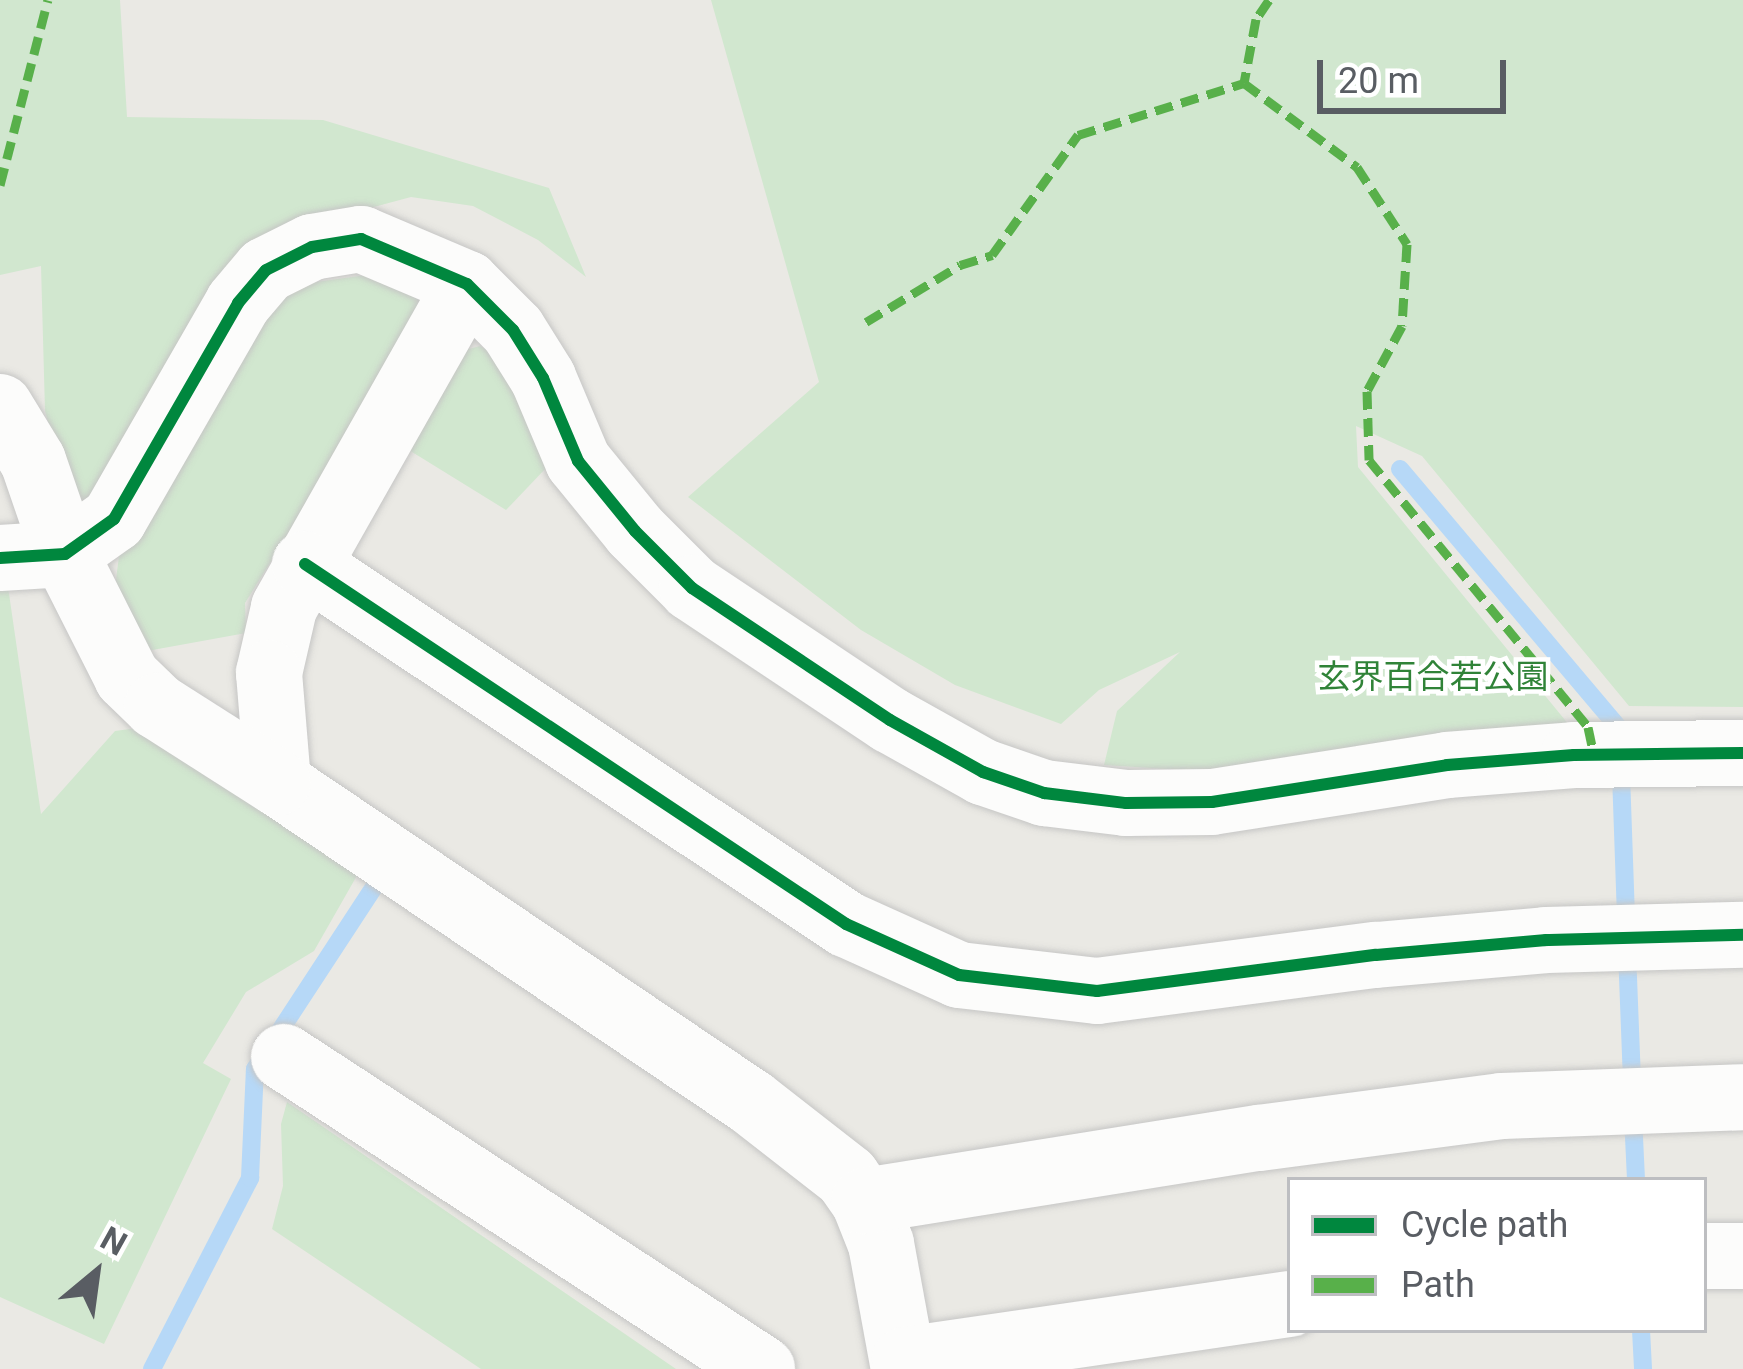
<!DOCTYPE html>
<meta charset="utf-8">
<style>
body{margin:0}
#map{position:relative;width:1743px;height:1369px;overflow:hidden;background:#eae9e4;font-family:Roboto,"Noto Sans JP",sans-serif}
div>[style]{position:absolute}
.green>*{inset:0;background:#d1e7cf}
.stream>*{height:18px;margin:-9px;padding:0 9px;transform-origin:9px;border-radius:9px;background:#b6d8f7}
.roads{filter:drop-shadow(0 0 3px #c6c6c5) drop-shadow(0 0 3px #c6c6c5)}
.minor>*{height:66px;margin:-33px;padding:0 33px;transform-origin:33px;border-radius:33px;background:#fcfcfb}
.quiet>*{height:9px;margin-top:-4.5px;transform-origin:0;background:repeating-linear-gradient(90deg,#58b04a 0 18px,transparent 0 27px)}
.cycleway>*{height:12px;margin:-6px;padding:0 6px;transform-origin:6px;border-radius:6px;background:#00873e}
span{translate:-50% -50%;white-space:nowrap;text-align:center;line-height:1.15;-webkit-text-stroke:9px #fff;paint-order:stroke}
.park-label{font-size:33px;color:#308338}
.legend{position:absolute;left:1287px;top:1177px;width:420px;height:156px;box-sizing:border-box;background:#fff;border:3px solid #bdbec1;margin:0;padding:15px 21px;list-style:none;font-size:36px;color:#595d63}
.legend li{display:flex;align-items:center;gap:24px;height:60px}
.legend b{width:60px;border:3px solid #bdbec1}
.north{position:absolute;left:36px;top:1213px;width:120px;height:120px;-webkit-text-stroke:9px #fff;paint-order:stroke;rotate:29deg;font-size:33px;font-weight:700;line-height:48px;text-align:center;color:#595d63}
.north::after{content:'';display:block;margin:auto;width:42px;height:54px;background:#595d63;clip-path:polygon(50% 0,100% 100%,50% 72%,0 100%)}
.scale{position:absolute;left:1317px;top:60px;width:189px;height:54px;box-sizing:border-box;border:6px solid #595d63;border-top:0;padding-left:15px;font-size:36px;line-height:42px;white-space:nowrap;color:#595d63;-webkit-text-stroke:9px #fff;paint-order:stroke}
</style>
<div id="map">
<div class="green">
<div style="clip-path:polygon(0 0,120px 0,127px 117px,323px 120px,549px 188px,586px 277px,538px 240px,473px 206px,411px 197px,370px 208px,346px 223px,84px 516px,57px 457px,45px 411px,41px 266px,0 275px)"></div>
<div style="clip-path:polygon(711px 0,1743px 0,1743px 707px,1629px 706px,1422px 456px,1356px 426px,1358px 467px,1574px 731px,1212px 772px,1104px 765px,1117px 711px,1180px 652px,1099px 690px,1061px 724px,955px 685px,861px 630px,688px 497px,819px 382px)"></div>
<div style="clip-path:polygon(381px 273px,435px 299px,245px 603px,246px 633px,147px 651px,113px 603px,119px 556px,271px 304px,301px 284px)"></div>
<div style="clip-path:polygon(480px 346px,499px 356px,547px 467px,506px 510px,404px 447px,465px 350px)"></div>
<div style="clip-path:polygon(0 576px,7px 580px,41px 814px,115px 731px,152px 726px,363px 865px,314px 951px,246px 992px,203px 1063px,231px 1079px,104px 1344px,0 1297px)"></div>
<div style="clip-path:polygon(287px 1102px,676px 1369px,481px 1369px,272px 1229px,283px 1186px,281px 1124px)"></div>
</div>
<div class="stream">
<div style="left:1400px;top:469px;width:341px;rotate:49.8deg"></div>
<div style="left:1621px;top:774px;width:145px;rotate:88deg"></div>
<div style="left:1627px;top:951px;width:128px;rotate:87.8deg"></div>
<div style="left:1633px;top:1116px;width:64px;rotate:87.3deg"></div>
<div style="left:1641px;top:1330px;width:39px;rotate:87deg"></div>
<div style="left:152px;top:1369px;width:215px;rotate:-62.8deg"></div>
<div style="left:250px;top:1178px;width:109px;rotate:-87.4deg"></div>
<div style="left:255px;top:1069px;width:225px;rotate:-56.8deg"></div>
</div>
<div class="roads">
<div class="minor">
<div style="left:467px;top:284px;width:372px;rotate:119.5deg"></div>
<div style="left:284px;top:608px;width:67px;rotate:103deg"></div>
<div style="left:269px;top:673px;width:110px;rotate:85.3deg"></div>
<div style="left:278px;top:783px;width:571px;rotate:34deg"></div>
<div style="left:751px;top:1102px;width:122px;rotate:38deg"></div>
<div style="left:847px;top:1177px;width:29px;rotate:55deg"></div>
<div style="left:864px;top:1201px;width:46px;rotate:68.4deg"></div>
<div style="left:881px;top:1244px;width:127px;rotate:79.6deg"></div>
<div style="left:0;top:407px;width:63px;rotate:58.6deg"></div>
<div style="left:33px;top:461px;width:98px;rotate:71deg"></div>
<div style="left:65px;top:554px;width:138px;rotate:63.2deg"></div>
<div style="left:127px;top:677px;width:42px;rotate:44deg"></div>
<div style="left:157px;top:706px;width:143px;rotate:32.5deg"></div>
<div style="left:0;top:558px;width:65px;rotate:-3.5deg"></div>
<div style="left:65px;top:554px;width:60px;rotate:-35.5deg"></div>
<div style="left:114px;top:519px;width:249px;rotate:-60.1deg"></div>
<div style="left:238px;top:303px;width:43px;rotate:-49.7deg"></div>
<div style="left:266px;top:270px;width:51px;rotate:-26.6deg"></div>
<div style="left:312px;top:247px;width:50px;rotate:-9.3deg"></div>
<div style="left:361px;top:239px;width:115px;rotate:23deg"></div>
<div style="left:467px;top:284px;width:65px;rotate:45deg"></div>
<div style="left:513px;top:330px;width:57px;rotate:58deg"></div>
<div style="left:543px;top:378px;width:90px;rotate:67.1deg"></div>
<div style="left:578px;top:461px;width:90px;rotate:50.8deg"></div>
<div style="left:635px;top:531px;width:81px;rotate:45deg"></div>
<div style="left:692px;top:588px;width:238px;rotate:33.7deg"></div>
<div style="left:890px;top:720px;width:107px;rotate:29.2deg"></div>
<div style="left:983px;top:772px;width:65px;rotate:19deg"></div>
<div style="left:1044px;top:793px;width:83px;rotate:7deg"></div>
<div style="left:1126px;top:803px;width:86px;rotate:-0.7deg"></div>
<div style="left:1212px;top:802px;width:238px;rotate:-8.9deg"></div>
<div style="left:1447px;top:765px;width:127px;rotate:-4.5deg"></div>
<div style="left:1574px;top:755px;width:169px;rotate:-0.7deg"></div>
<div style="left:305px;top:564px;width:650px;rotate:33.64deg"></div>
<div style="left:846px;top:924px;width:124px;rotate:24.3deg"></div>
<div style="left:959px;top:975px;width:139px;rotate:6.6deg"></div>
<div style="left:1097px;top:991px;width:281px;rotate:-7.4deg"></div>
<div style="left:1376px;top:955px;width:171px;rotate:-5deg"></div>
<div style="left:1546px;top:940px;width:197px;rotate:-1.5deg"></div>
<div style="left:284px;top:1057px;width:571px;rotate:33.13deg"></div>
<div style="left:864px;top:1201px;width:400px;rotate:-9.1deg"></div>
<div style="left:1259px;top:1138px;width:245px;rotate:-7.5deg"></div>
<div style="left:1502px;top:1106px;width:241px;rotate:-2.1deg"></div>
<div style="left:1704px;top:1256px;width:39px"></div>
<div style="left:905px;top:1360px;width:389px;rotate:-8.3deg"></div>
</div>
</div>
<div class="quiet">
<div style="left:1269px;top:0;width:23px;rotate:124deg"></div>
<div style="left:1256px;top:19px;width:65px;rotate:100.6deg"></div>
<div style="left:1244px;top:83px;width:141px;rotate:36.6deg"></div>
<div style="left:1357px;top:167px;width:92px;rotate:57deg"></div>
<div style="left:1407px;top:244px;width:82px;rotate:93.5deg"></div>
<div style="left:1402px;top:326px;width:74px;rotate:118.3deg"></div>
<div style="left:1367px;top:391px;width:69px;rotate:88.3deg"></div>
<div style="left:1369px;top:460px;width:345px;rotate:50.6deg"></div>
<div style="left:1588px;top:727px;width:29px;rotate:78deg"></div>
<div style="left:0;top:185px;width:191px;rotate:-75.5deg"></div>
<div style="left:866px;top:322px;width:110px;rotate:-31.2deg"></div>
<div style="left:960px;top:265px;width:34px;rotate:-17deg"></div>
<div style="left:992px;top:255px;width:148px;rotate:-54.4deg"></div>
<div style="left:1078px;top:135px;width:174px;rotate:-17.4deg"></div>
</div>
<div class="cycleway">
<div style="left:0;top:558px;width:65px;rotate:-3.5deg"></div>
<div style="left:65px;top:554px;width:60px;rotate:-35.5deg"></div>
<div style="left:114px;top:519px;width:249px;rotate:-60.1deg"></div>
<div style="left:238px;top:303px;width:43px;rotate:-49.7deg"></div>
<div style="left:266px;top:270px;width:51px;rotate:-26.6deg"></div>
<div style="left:312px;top:247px;width:50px;rotate:-9.3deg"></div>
<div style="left:361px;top:239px;width:115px;rotate:23deg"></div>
<div style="left:467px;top:284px;width:65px;rotate:45deg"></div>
<div style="left:513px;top:330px;width:57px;rotate:58deg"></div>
<div style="left:543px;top:378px;width:90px;rotate:67.1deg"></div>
<div style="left:578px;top:461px;width:90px;rotate:50.8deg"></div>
<div style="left:635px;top:531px;width:81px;rotate:45deg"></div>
<div style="left:692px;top:588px;width:238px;rotate:33.7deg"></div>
<div style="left:890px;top:720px;width:107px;rotate:29.2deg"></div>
<div style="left:983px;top:772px;width:65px;rotate:19deg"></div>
<div style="left:1044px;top:793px;width:83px;rotate:7deg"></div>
<div style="left:1126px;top:803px;width:86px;rotate:-0.7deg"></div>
<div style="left:1212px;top:802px;width:238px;rotate:-8.9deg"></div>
<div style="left:1447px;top:765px;width:127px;rotate:-4.5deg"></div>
<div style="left:1574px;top:755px;width:169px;rotate:-0.7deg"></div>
<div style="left:305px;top:564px;width:650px;rotate:33.64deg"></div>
<div style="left:846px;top:924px;width:124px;rotate:24.3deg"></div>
<div style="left:959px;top:975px;width:139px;rotate:6.6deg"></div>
<div style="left:1097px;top:991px;width:281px;rotate:-7.4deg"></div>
<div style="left:1376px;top:955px;width:171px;rotate:-5deg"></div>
<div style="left:1546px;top:940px;width:197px;rotate:-1.5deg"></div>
</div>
<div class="park-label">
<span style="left:1433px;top:677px">玄界百合若公園</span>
</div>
<ul class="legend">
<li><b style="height:15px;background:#00873e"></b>Cycle path</li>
<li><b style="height:15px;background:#58b04a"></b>Path</li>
</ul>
<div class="north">N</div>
<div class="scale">20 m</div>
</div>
